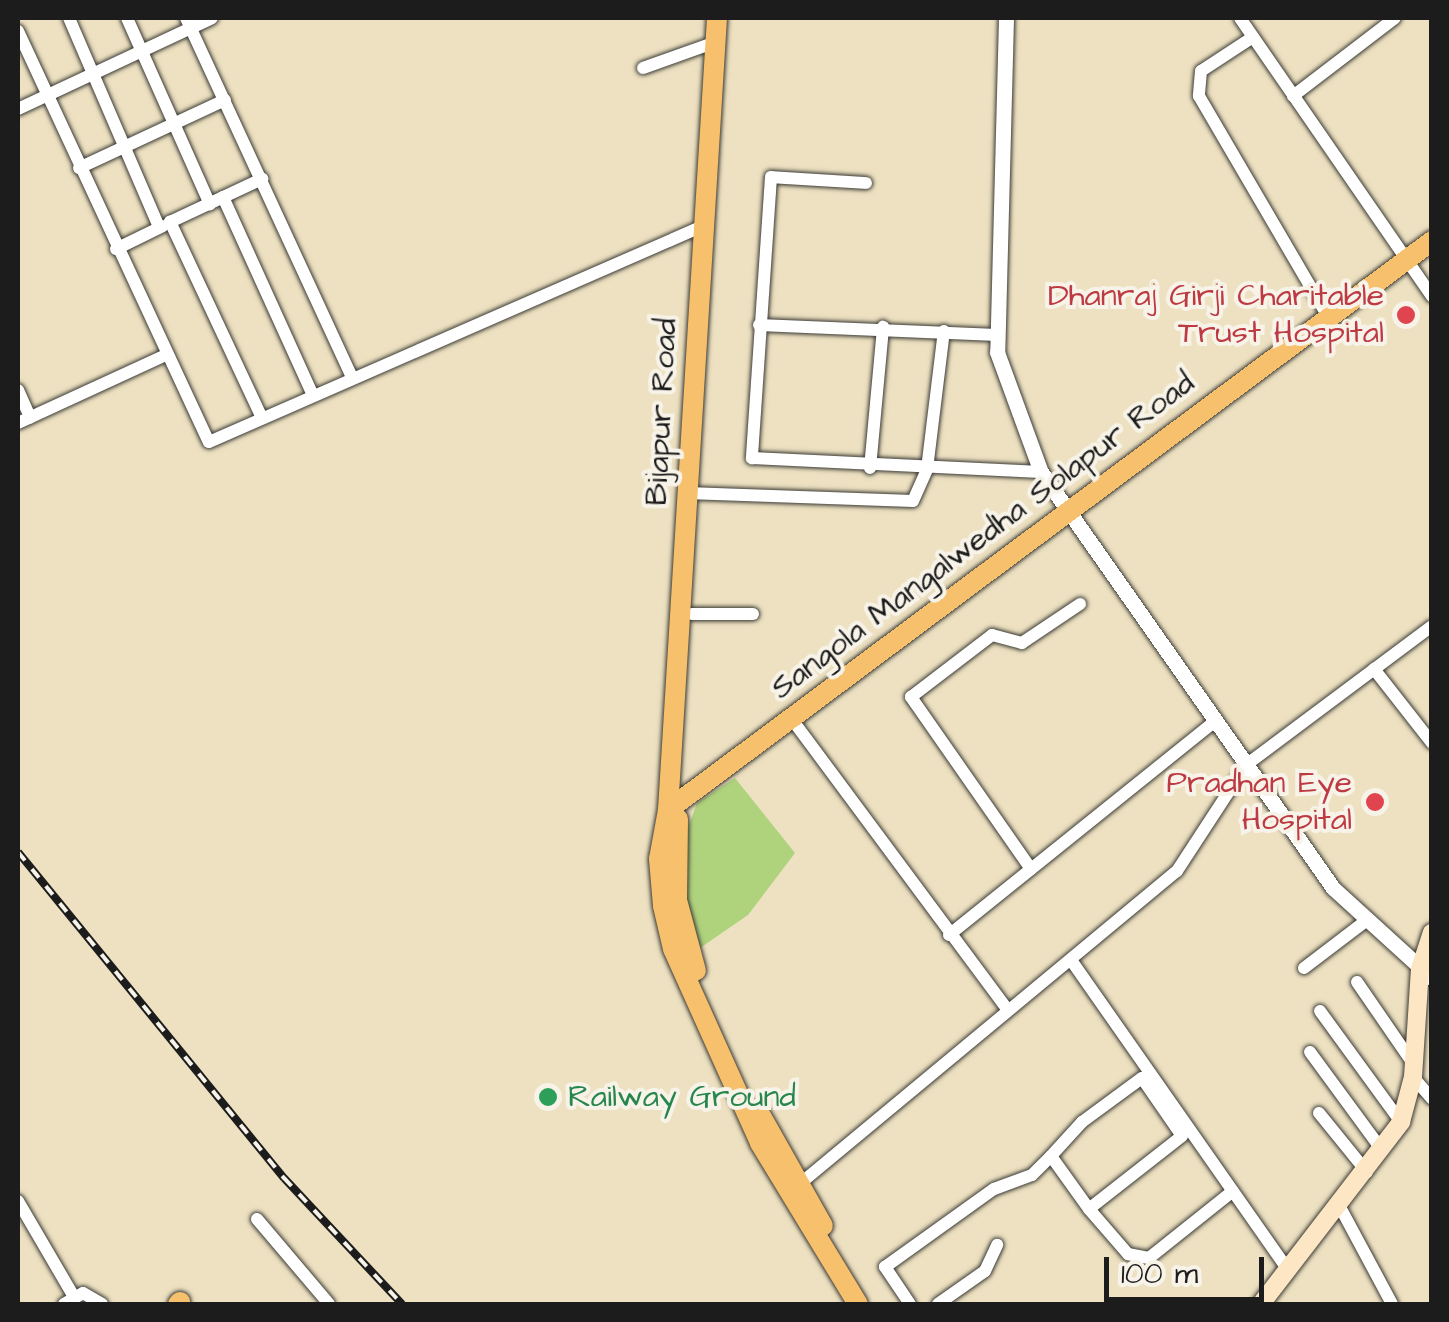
<!DOCTYPE html>
<style>
body{margin:0}
#map{position:relative;width:1449px;height:1322px;overflow:hidden;background:#ede1c1;font-family:"Architects Daughter",sans-serif}
div>[style]{position:absolute}
.green>*{inset:0;background:#afd37d}
.roads{filter:drop-shadow(0 0 2px #3b3a35) drop-shadow(0 0 2px #3b3a35)}
.minor>*{height:12px;margin:-6px;padding:0 6px;transform-origin:6px;border-radius:6px;background:#fff}
.tertiary>*{height:15px;margin:-7.5px;padding:0 7.5px;transform-origin:7.5px;border-radius:7.5px;background:#fff}
.secondary>*{height:18px;margin:-9px;padding:0 9px;transform-origin:9px;border-radius:9px;background:#fce6c4}
.primary>*{height:20px;margin:-10px;padding:0 10px;transform-origin:10px;border-radius:10px;background:#f7c06c}
.trunk>*{height:20px;margin:-10px;padding:0 10px;transform-origin:10px;border-radius:10px;background:#f7c06c}
.rail>*{height:8px;margin-top:-4px;transform-origin:0;background:repeating-linear-gradient(90deg,#f7f3e8 0 11px,#1c1c1c 0 22px);box-sizing:border-box;border-block:2px solid #1c1c1c}
.dots>*{width:28px;height:28px;translate:-50% -50%;box-sizing:border-box;border:5px solid #f7f3e8;border-radius:50%}
span{translate:-50% -50%;white-space:nowrap;text-align:center;line-height:1.15;-webkit-text-stroke:8px #f7f3e8;paint-order:stroke}
.health-label{font-size:32px;color:#be3a42}
.right{translate:-100% -50%;text-align:right}
.street-label{font-size:32px;color:#1c1c1c}
.leisure-label{font-size:32px;color:#27864d}
.left{translate:0 -50%;text-align:left}
.frame{position:absolute;inset:0;border:20px solid #1c1c1c;pointer-events:none}
.scale{position:absolute;left:1104px;top:1257px;width:160px;height:45px;box-sizing:border-box;border:5px solid #1c1c1c;border-top:0;padding-left:12px;font-size:30px;line-height:35px;white-space:nowrap;color:#1c1c1c;-webkit-text-stroke:8px #f7f3e8;paint-order:stroke}
</style>
<div id="map">
<div class="green">
<div style="clip-path:polygon(735px 778px,795px 853px,748px 915px,700px 948px,686px 904px,686px 834px,697px 803px)"></div>
</div>
<div class="roads">
<div class="minor">
<div style="left:69px;top:18px;width:228px;rotate:66.7deg"></div>
<div style="left:127px;top:18px;width:204px;rotate:66deg"></div>
<div style="left:186px;top:18px;width:396px;rotate:65.2deg"></div>
<div style="left:1240px;top:18px;width:338px;rotate:55.4deg"></div>
<div style="left:18px;top:31px;width:453px;rotate:65.1deg"></div>
<div style="left:209px;top:442px;width:539px;rotate:-23.62deg"></div>
<div style="left:1253px;top:37px;width:62px;rotate:146.8deg"></div>
<div style="left:1201px;top:71px;width:25px;rotate:95deg"></div>
<div style="left:1199px;top:96px;width:254px;rotate:59.7deg"></div>
<div style="left:643px;top:68px;width:77px;rotate:-19.6deg"></div>
<div style="left:1293px;top:96px;width:128px;rotate:-37.4deg"></div>
<div style="left:18px;top:109px;width:214px;rotate:-25.1deg"></div>
<div style="left:79px;top:168px;width:161px;rotate:-25deg"></div>
<div style="left:866px;top:183px;width:95px;rotate:-176.4deg"></div>
<div style="left:771px;top:177px;width:282px;rotate:93.9deg"></div>
<div style="left:752px;top:458px;width:289px;rotate:2.8deg"></div>
<div style="left:223px;top:197px;width:217px;rotate:65.6deg"></div>
<div style="left:116px;top:249px;width:52px;rotate:-26.1deg"></div>
<div style="left:759px;top:325px;width:238px;rotate:2.4deg"></div>
<div style="left:18px;top:390px;width:30px;rotate:66deg"></div>
<div style="left:262px;top:418px;width:217px;rotate:-115.1deg"></div>
<div style="left:170px;top:222px;width:102px;rotate:-25.1deg"></div>
<div style="left:18px;top:423px;width:163px;rotate:-24.7deg"></div>
<div style="left:870px;top:468px;width:142px;rotate:-84.7deg"></div>
<div style="left:687px;top:493px;width:226px;rotate:2deg"></div>
<div style="left:913px;top:501px;width:35px;rotate:-66deg"></div>
<div style="left:927px;top:469px;width:139px;rotate:-83deg"></div>
<div style="left:692px;top:614px;width:61px"></div>
<div style="left:1374px;top:669px;width:94px;rotate:51.9deg"></div>
<div style="left:791px;top:718px;width:364px;rotate:53.4deg"></div>
<div style="left:1031px;top:869px;width:210px;rotate:-124.9deg"></div>
<div style="left:911px;top:697px;width:102px;rotate:-37.4deg"></div>
<div style="left:992px;top:635px;width:31px;rotate:15deg"></div>
<div style="left:1022px;top:643px;width:70px;rotate:-33.9deg"></div>
<div style="left:949px;top:935px;width:341px;rotate:-38.8deg"></div>
<div style="left:1071px;top:960px;width:380px;rotate:55deg"></div>
<div style="left:1304px;top:968px;width:79px;rotate:-37.3deg"></div>
<div style="left:1357px;top:982px;width:97px;rotate:55.5deg"></div>
<div style="left:1320px;top:1011px;width:137px;rotate:53.9deg"></div>
<div style="left:1310px;top:1052px;width:122px;rotate:53.7deg"></div>
<div style="left:1413px;top:1077px;width:29px;rotate:49deg"></div>
<div style="left:1319px;top:1113px;width:76px;rotate:50.9deg"></div>
<div style="left:796px;top:1187px;width:495px;rotate:-39.7deg"></div>
<div style="left:1177px;top:871px;width:126px;rotate:-56.9deg"></div>
<div style="left:1246px;top:765px;width:232px;rotate:-36.8deg"></div>
<div style="left:18px;top:1201px;width:109px;rotate:59.7deg"></div>
<div style="left:1340px;top:1207px;width:110px;rotate:61.8deg"></div>
<div style="left:1089px;top:1209px;width:60px;rotate:49.1deg"></div>
<div style="left:1128px;top:1254px;width:21px;rotate:11deg"></div>
<div style="left:1149px;top:1258px;width:107px;rotate:-38.6deg"></div>
<div style="left:257px;top:1219px;width:111px;rotate:49.7deg"></div>
<div style="left:64px;top:1304px;width:22px;rotate:-30deg"></div>
<div style="left:83px;top:1293px;width:22px;rotate:30deg"></div>
<div style="left:910px;top:1304px;width:45px;rotate:-124deg"></div>
<div style="left:885px;top:1267px;width:134px;rotate:-35.6deg"></div>
<div style="left:994px;top:1189px;width:40px;rotate:-20.2deg"></div>
<div style="left:1032px;top:1175px;width:27px;rotate:-45deg"></div>
<div style="left:1051px;top:1156px;width:46px;rotate:-47.6deg"></div>
<div style="left:1082px;top:1122px;width:74px;rotate:-36.3deg"></div>
<div style="left:1142px;top:1078px;width:70px;rotate:55.4deg"></div>
<div style="left:1182px;top:1136px;width:118px;rotate:141.9deg"></div>
<div style="left:1089px;top:1209px;width:65px;rotate:-125.6deg"></div>
<div style="left:938px;top:1304px;width:57px;rotate:-35.1deg"></div>
<div style="left:985px;top:1271px;width:29px;rotate:-65deg"></div>
</div>
<div class="tertiary">
<div style="left:1006px;top:18px;width:334px;rotate:91.5deg"></div>
<div style="left:997px;top:352px;width:128px;rotate:69.9deg"></div>
<div style="left:1041px;top:472px;width:508px;rotate:54.93deg"></div>
<div style="left:1333px;top:888px;width:134px;rotate:42.3deg"></div>
</div>
<div class="secondary">
<div style="left:1261px;top:1304px;width:230px;rotate:-52.4deg"></div>
<div style="left:1401px;top:1122px;width:47px;rotate:-75.1deg"></div>
<div style="left:1413px;top:1077px;width:108px;rotate:-86.3deg"></div>
<div style="left:1420px;top:969px;width:38px;rotate:-72deg"></div>
</div>
<div class="primary">
<div style="left:717px;top:18px;width:794px;rotate:93.54deg"></div>
<div style="left:668px;top:810px;width:50px;rotate:100.4deg"></div>
<div style="left:659px;top:859px;width:47px;rotate:85.1deg"></div>
<div style="left:663px;top:906px;width:44px;rotate:76.9deg"></div>
<div style="left:673px;top:949px;width:213px;rotate:65.8deg"></div>
<div style="left:760px;top:1143px;width:188px;rotate:58.7deg"></div>
<div style="left:678px;top:819px;width:81px;rotate:90.7deg"></div>
<div style="left:677px;top:900px;width:73px;rotate:75deg"></div>
<div style="left:761px;top:1116px;width:126px;rotate:60.6deg"></div>
</div>
<div class="trunk">
<div style="left:668px;top:810px;width:953px;rotate:-36.68deg"></div>
<div style="left:178px;top:1304px;width:3px;rotate:-45deg"></div>
</div>
</div>
<div class="rail">
<div style="left:18px;top:852px;width:421px;rotate:50.8deg"></div>
<div style="left:284px;top:1178px;width:173px;rotate:46.9deg"></div>
</div>
<div class="dots">
<div style="left:1406px;top:315px;background:#e0444e"></div>
<div style="left:1375px;top:802px;background:#e0444e"></div>
<div style="left:548px;top:1097px;background:#2e9e5b"></div>
</div>
<div class="health-label">
<span class="right" style="left:1384px;top:315px">Dhanraj Girji Charitable<br>Trust Hospital</span>
<span class="right" style="left:1352px;top:802px">Pradhan Eye<br>Hospital</span>
</div>
<div class="street-label">
<span style="left:662px;top:412px;rotate:-87deg">Bijapur Road</span>
<span style="left:983px;top:536px;rotate:-37deg">Sangola Mangalwedha Solapur Road</span>
</div>
<div class="leisure-label">
<span class="left" style="left:568px;top:1097px">Railway Ground</span>
</div>
<div class="frame"></div>
<div class="scale">100 m</div>
</div>
